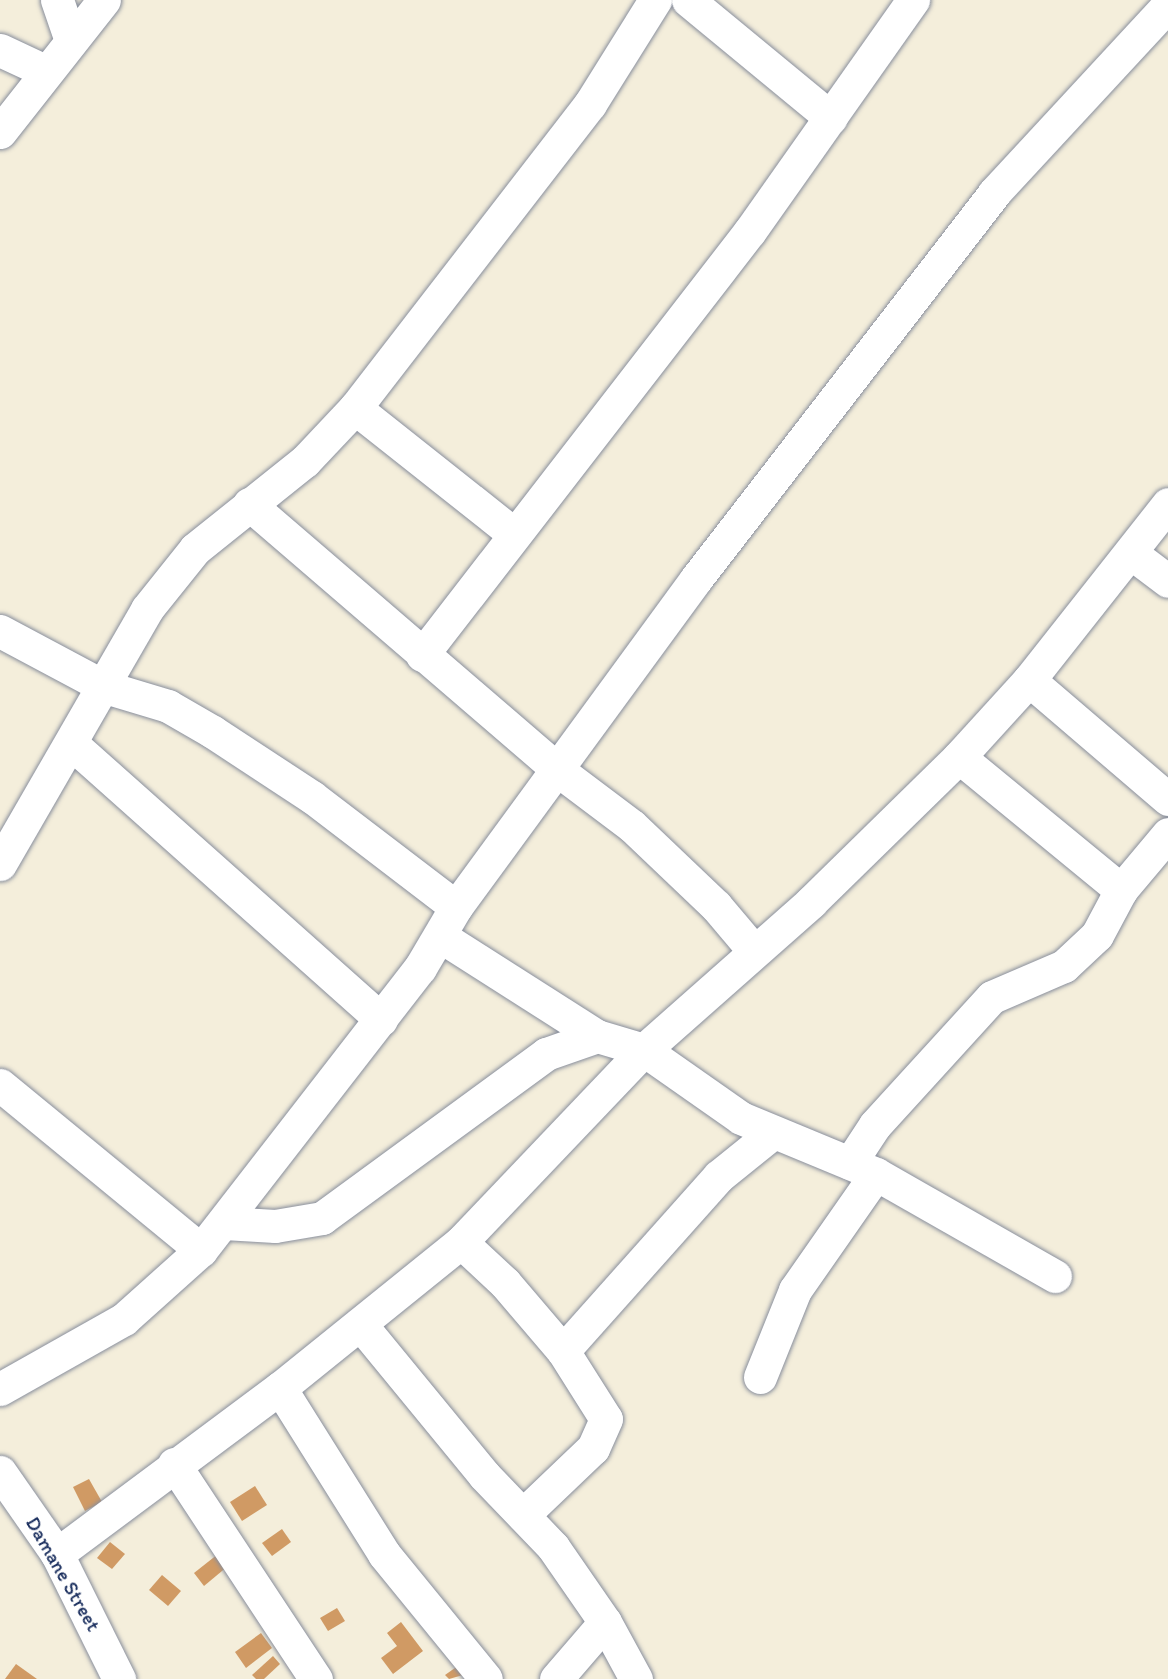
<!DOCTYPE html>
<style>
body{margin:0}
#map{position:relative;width:1168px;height:1679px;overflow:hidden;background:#f4eedb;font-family:Itim,sans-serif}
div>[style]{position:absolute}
.building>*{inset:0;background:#d09a64}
.roads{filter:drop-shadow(0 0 2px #888e9c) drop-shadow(0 0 2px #888e9c)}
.minor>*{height:33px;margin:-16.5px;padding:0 16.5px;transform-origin:16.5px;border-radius:16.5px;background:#fff}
span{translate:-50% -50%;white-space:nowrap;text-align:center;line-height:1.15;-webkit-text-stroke:5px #fff;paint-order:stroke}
.street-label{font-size:20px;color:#1b2f5e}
</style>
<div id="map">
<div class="building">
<div style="clip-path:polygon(89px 1479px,102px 1502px,85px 1511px,73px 1487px)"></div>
<div style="clip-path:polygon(255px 1486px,267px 1505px,242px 1521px,230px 1502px)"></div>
<div style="clip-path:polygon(282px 1529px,291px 1542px,272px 1556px,262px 1543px)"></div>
<div style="clip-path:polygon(110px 1542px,125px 1554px,112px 1569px,97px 1558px)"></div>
<div style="clip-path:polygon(218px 1554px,228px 1566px,204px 1586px,194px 1573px)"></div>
<div style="clip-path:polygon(162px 1575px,181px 1591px,168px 1606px,149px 1590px)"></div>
<div style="clip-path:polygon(337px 1608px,345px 1621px,328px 1631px,320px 1618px)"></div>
<div style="clip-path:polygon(401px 1622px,423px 1651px,393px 1674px,381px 1658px,397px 1646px,387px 1633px)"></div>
<div style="clip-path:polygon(261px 1633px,272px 1648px,246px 1668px,235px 1652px)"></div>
<div style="clip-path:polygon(273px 1656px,280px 1664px,264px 1679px,256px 1679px,252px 1675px)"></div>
<div style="clip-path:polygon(462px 1663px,470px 1673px,449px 1679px,445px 1675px)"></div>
<div style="clip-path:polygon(16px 1664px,37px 1679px,5px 1679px)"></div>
</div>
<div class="roads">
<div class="minor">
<div style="left:57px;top:0;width:39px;rotate:71deg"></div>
<div style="left:688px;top:0;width:185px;rotate:39.5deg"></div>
<div style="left:0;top:50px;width:50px;rotate:25deg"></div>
<div style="left:0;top:132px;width:168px;rotate:-51.8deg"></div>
<div style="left:355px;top:408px;width:203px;rotate:38.4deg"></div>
<div style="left:249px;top:504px;width:409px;rotate:40.7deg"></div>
<div style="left:559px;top:771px;width:91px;rotate:37deg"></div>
<div style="left:632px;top:826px;width:116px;rotate:43.6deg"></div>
<div style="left:716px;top:906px;width:59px;rotate:49.8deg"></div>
<div style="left:1131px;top:553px;width:46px;rotate:37.1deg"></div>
<div style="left:0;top:631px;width:119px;rotate:28.1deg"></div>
<div style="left:105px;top:687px;width:66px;rotate:16.8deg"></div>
<div style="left:168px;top:706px;width:52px;rotate:30deg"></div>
<div style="left:213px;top:732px;width:118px;rotate:33.3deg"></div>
<div style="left:312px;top:797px;width:181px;rotate:37.4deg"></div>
<div style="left:422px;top:655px;width:536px;rotate:-52.28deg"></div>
<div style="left:750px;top:231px;width:283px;rotate:-54.8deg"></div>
<div style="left:1029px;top:680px;width:183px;rotate:40.6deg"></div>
<div style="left:72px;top:744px;width:414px;rotate:41.7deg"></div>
<div style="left:959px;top:757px;width:210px;rotate:39.4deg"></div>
<div style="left:1121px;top:890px;width:73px;rotate:-50deg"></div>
<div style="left:0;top:864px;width:294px;rotate:-60deg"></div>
<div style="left:147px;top:609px;width:77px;rotate:-51.3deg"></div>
<div style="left:195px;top:549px;width:141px;rotate:-38.7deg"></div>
<div style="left:305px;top:461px;width:73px;rotate:-46.7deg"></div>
<div style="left:355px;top:408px;width:384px;rotate:-52.3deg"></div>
<div style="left:590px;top:104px;width:123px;rotate:-58deg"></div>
<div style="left:440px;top:936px;width:186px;rotate:32.5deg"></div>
<div style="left:0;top:1085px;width:260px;rotate:39.4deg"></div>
<div style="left:850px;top:1163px;width:45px;rotate:-56.7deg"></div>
<div style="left:875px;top:1125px;width:173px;rotate:-47.6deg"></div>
<div style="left:992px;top:997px;width:78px;rotate:-23.3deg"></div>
<div style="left:1064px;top:966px;width:45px;rotate:-43.2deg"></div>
<div style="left:1097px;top:935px;width:51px;rotate:-61.9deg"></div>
<div style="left:224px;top:1223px;width:51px;rotate:3.4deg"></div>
<div style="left:275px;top:1226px;width:48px;rotate:-9.7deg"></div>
<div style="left:322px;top:1218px;width:278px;rotate:-36.2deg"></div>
<div style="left:546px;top:1054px;width:54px;rotate:-19.4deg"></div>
<div style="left:597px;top:1036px;width:49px;rotate:16.6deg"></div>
<div style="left:644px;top:1050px;width:118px;rotate:35deg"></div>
<div style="left:741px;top:1118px;width:146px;rotate:22.5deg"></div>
<div style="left:876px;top:1174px;width:206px;rotate:29.7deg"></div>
<div style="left:461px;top:1242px;width:60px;rotate:43deg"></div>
<div style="left:505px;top:1283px;width:89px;rotate:49.5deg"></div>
<div style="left:563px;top:1351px;width:80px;rotate:57.7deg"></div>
<div style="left:606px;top:1419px;width:32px;rotate:114deg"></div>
<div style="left:593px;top:1448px;width:97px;rotate:136.3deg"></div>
<div style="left:361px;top:1325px;width:194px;rotate:50.6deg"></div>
<div style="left:484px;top:1475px;width:100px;rotate:46.2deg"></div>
<div style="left:553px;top:1547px;width:91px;rotate:55.3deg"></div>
<div style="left:605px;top:1622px;width:65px;rotate:61.5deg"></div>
<div style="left:563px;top:1351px;width:234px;rotate:-48.3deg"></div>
<div style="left:719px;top:1176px;width:67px;rotate:-38.9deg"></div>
<div style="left:760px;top:1377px;width:94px;rotate:-68.1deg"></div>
<div style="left:795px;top:1290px;width:141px;rotate:-55.1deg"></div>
<div style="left:280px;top:1388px;width:196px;rotate:57.9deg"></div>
<div style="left:384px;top:1554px;width:161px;rotate:50.8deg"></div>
<div style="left:0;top:1389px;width:142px;rotate:-29.4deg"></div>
<div style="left:124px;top:1319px;width:103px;rotate:-41.9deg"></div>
<div style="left:201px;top:1250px;width:357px;rotate:-52.2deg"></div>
<div style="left:420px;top:968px;width:71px;rotate:-59.5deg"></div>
<div style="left:456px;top:907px;width:406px;rotate:-53.8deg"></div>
<div style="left:696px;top:579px;width:488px;rotate:-52.3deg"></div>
<div style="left:994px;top:193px;width:256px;rotate:-47.2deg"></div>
<div style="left:174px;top:1464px;width:258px;rotate:56.6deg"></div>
<div style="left:0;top:1472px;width:100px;rotate:55.2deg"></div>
<div style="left:57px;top:1554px;width:140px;rotate:63.6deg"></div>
<div style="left:57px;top:1554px;width:278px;rotate:-36.7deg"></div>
<div style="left:280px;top:1388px;width:233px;rotate:-38.9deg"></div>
<div style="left:461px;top:1242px;width:265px;rotate:-46.4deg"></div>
<div style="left:644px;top:1050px;width:223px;rotate:-41.5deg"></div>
<div style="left:811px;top:902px;width:207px;rotate:-44.4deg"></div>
<div style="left:959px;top:757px;width:104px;rotate:-47.7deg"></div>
<div style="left:1029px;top:680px;width:224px;rotate:-51.7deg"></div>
<div style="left:556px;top:1679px;width:75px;rotate:-49.3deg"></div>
</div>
</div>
<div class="street-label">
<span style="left:63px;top:1574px;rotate:60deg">Damane Street</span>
</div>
</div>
